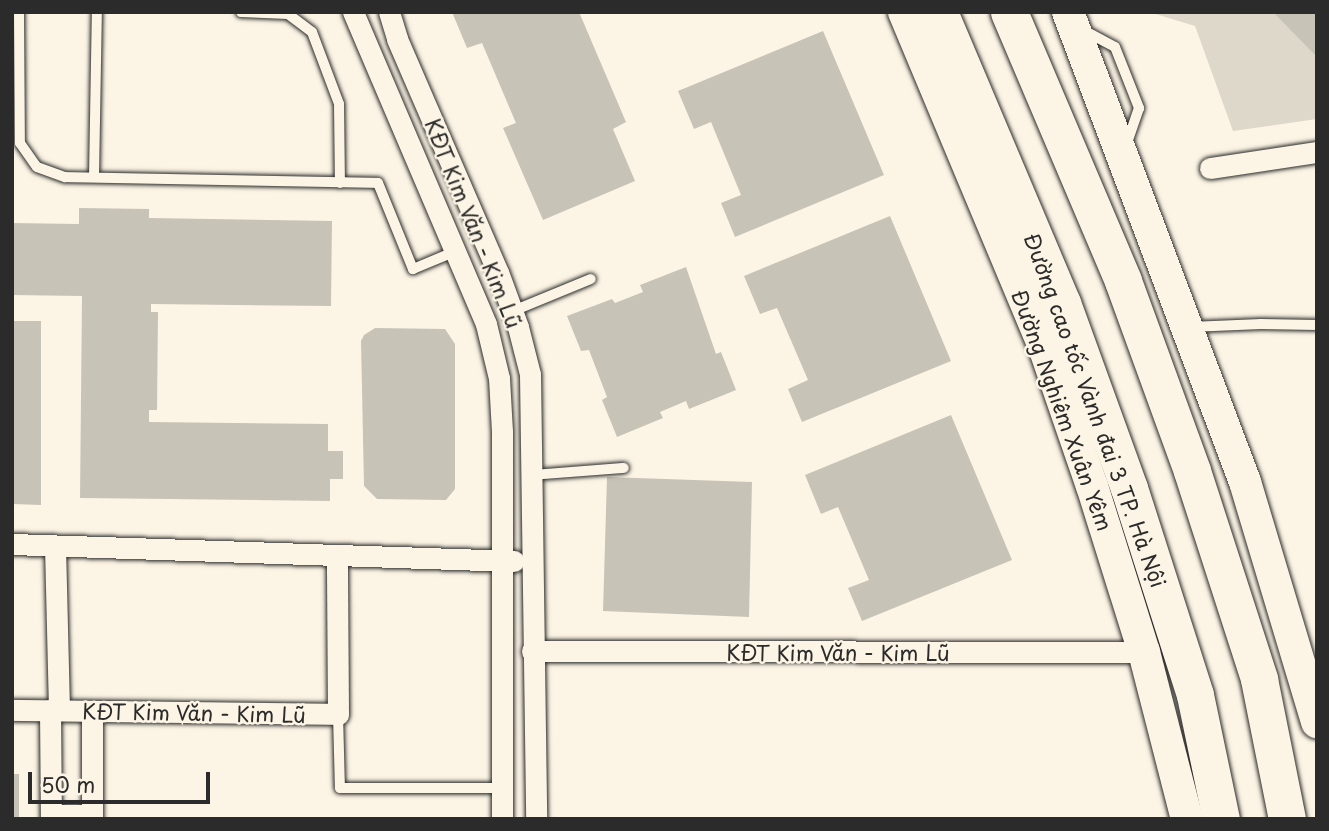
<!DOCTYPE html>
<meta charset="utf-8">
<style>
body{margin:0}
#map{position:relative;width:1329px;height:831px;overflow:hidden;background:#fcf5e5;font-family:"Playpen Sans",sans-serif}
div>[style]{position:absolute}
.green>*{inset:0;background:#ded8ca}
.building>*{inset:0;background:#c8c3b7}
.roads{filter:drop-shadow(0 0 2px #2b2b2b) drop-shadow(0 0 2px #2b2b2b)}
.lane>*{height:10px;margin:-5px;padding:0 5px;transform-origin:5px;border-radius:5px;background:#fcf5e5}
.street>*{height:21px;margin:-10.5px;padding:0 10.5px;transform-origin:10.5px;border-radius:10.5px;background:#fcf5e5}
.primary>*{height:32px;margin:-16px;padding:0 16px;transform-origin:16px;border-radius:16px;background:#fcf5e5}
.highway>*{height:37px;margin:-18.5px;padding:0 18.5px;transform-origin:18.5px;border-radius:18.5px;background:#fcf5e5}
span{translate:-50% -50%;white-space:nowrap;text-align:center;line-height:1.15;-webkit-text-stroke:5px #fcf5e5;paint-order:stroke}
.street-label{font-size:21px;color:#2b2b2b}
.frame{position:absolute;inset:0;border:14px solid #2b2b2b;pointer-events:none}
.scale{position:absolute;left:28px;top:772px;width:182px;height:32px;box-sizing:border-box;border:4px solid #2b2b2b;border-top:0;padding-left:9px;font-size:21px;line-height:24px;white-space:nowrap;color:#2b2b2b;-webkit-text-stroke:5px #fcf5e5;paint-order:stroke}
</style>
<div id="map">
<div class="green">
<div style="clip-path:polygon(1149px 12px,1317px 12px,1317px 119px,1233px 131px,1195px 26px)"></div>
</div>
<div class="building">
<div style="clip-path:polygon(452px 12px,579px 12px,626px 122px,613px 129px,635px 181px,543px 220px,503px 128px,516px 123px,482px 43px,467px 48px)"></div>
<div style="clip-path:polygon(1273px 12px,1317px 12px,1317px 57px)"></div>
<div style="clip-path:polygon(823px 31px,884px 175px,735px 237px,721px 203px,741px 195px,711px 122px,694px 129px,678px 91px)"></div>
<div style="clip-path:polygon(79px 208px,149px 209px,149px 218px,332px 221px,331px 306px,151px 304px,151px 312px,158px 312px,157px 410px,149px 410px,149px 422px,328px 424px,328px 451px,343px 451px,343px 479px,330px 479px,330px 501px,80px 498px,82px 296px,12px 295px,12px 223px,79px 224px)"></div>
<div style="clip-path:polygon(890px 216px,951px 361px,802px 422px,788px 389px,808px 380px,777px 308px,760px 314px,744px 276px)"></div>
<div style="clip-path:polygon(686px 267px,716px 354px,721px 352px,736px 390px,689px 409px,686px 401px,660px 412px,663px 418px,617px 437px,602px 400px,607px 397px,589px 350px,581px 351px,567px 316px,612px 299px,615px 303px,643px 292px,640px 285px)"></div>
<div style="clip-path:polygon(12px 321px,41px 321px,41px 505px,12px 504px)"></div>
<div style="clip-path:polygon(375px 328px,445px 329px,455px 344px,455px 489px,446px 500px,377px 499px,364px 486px,361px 341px,364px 335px)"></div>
<div style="clip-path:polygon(951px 415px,1012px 560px,862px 621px,848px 588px,869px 580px,838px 507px,821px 514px,805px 475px)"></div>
<div style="clip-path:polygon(607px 477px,752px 482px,749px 617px,603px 611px)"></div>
<div style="clip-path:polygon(12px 774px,19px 774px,19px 819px,12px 819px)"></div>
</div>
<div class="roads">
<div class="lane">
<div style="left:19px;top:12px;width:131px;rotate:89.6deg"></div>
<div style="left:20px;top:143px;width:29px;rotate:55deg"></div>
<div style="left:37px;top:167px;width:30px;rotate:20deg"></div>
<div style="left:65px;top:177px;width:313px;rotate:1.1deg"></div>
<div style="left:378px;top:183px;width:93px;rotate:67.9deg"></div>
<div style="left:413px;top:269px;width:47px;rotate:-22.7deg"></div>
<div style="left:241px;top:12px;width:47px;rotate:2.4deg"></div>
<div style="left:288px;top:14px;width:30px;rotate:37deg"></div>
<div style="left:312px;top:32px;width:77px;rotate:69.4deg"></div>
<div style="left:339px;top:104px;width:79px;rotate:89.3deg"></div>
<div style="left:1083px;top:30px;width:36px;rotate:28deg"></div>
<div style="left:1115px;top:47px;width:66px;rotate:68.5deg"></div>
<div style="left:1139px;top:108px;width:39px;rotate:109deg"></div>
<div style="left:94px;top:177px;width:165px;rotate:-89deg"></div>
<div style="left:513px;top:311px;width:84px;rotate:-22.3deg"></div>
<div style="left:1190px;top:327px;width:71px;rotate:-2.4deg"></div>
<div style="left:1261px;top:324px;width:56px;rotate:1deg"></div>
<div style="left:532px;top:475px;width:92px;rotate:-4.4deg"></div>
<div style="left:338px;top:714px;width:74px;rotate:88.5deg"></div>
<div style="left:340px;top:788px;width:161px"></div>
</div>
<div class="street">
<div style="left:353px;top:12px;width:339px;rotate:66.9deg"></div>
<div style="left:486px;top:324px;width:56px;rotate:76.5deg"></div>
<div style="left:499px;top:378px;width:53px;rotate:86.8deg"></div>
<div style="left:502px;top:431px;width:388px;rotate:90deg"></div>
<div style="left:389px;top:12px;width:28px;rotate:73deg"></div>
<div style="left:397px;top:39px;width:254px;rotate:66.6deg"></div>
<div style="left:498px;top:272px;width:59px;rotate:70deg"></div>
<div style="left:518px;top:327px;width:49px;rotate:75.7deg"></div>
<div style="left:530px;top:374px;width:445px;rotate:89.2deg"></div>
<div style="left:1210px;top:168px;width:108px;rotate:-8.5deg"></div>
<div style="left:12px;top:544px;width:502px;rotate:1.94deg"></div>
<div style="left:55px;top:546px;width:164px;rotate:88.6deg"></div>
<div style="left:532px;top:651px;width:612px;rotate:0.09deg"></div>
<div style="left:12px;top:710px;width:326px;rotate:0.7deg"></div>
<div style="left:338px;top:714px;width:159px;rotate:-90.4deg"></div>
<div style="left:50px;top:710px;width:109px;rotate:89.5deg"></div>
<div style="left:51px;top:815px;width:41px"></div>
<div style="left:92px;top:819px;width:108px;rotate:-90deg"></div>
</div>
<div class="primary">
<div style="left:904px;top:12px;width:360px;rotate:67.3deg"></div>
<div style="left:1043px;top:344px;width:150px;rotate:71deg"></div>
<div style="left:1092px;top:486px;width:174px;rotate:72.6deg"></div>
<div style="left:1144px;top:652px;width:172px;rotate:75.6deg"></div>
<div style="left:1068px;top:12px;width:502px;rotate:69.36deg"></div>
<div style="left:1245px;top:482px;width:251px;rotate:73.3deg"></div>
</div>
<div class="highway">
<div style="left:939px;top:12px;width:316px;rotate:67.1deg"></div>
<div style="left:1062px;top:303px;width:197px;rotate:70.1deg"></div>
<div style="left:1129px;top:488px;width:217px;rotate:72.3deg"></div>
<div style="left:1195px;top:695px;width:127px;rotate:78.2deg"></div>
<div style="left:1009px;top:12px;width:292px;rotate:67deg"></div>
<div style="left:1123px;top:281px;width:202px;rotate:70deg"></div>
<div style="left:1192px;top:471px;width:219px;rotate:72.1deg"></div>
<div style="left:1259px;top:679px;width:143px;rotate:78.7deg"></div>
</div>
</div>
<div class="street-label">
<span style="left:474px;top:223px;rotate:68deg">KĐT Kim Văn - Kim Lũ</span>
<span style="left:1063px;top:410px;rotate:70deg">Đường Nghiêm Xuân Yêm</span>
<span style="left:1096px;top:410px;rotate:70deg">Đường cao tốc Vành đai 3 TP. Hà Nội</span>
<span style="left:838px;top:652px">KĐT Kim Văn - Kim Lũ</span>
<span style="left:194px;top:712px;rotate:1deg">KĐT Kim Văn - Kim Lũ</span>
</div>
<div class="frame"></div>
<div class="scale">50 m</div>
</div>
